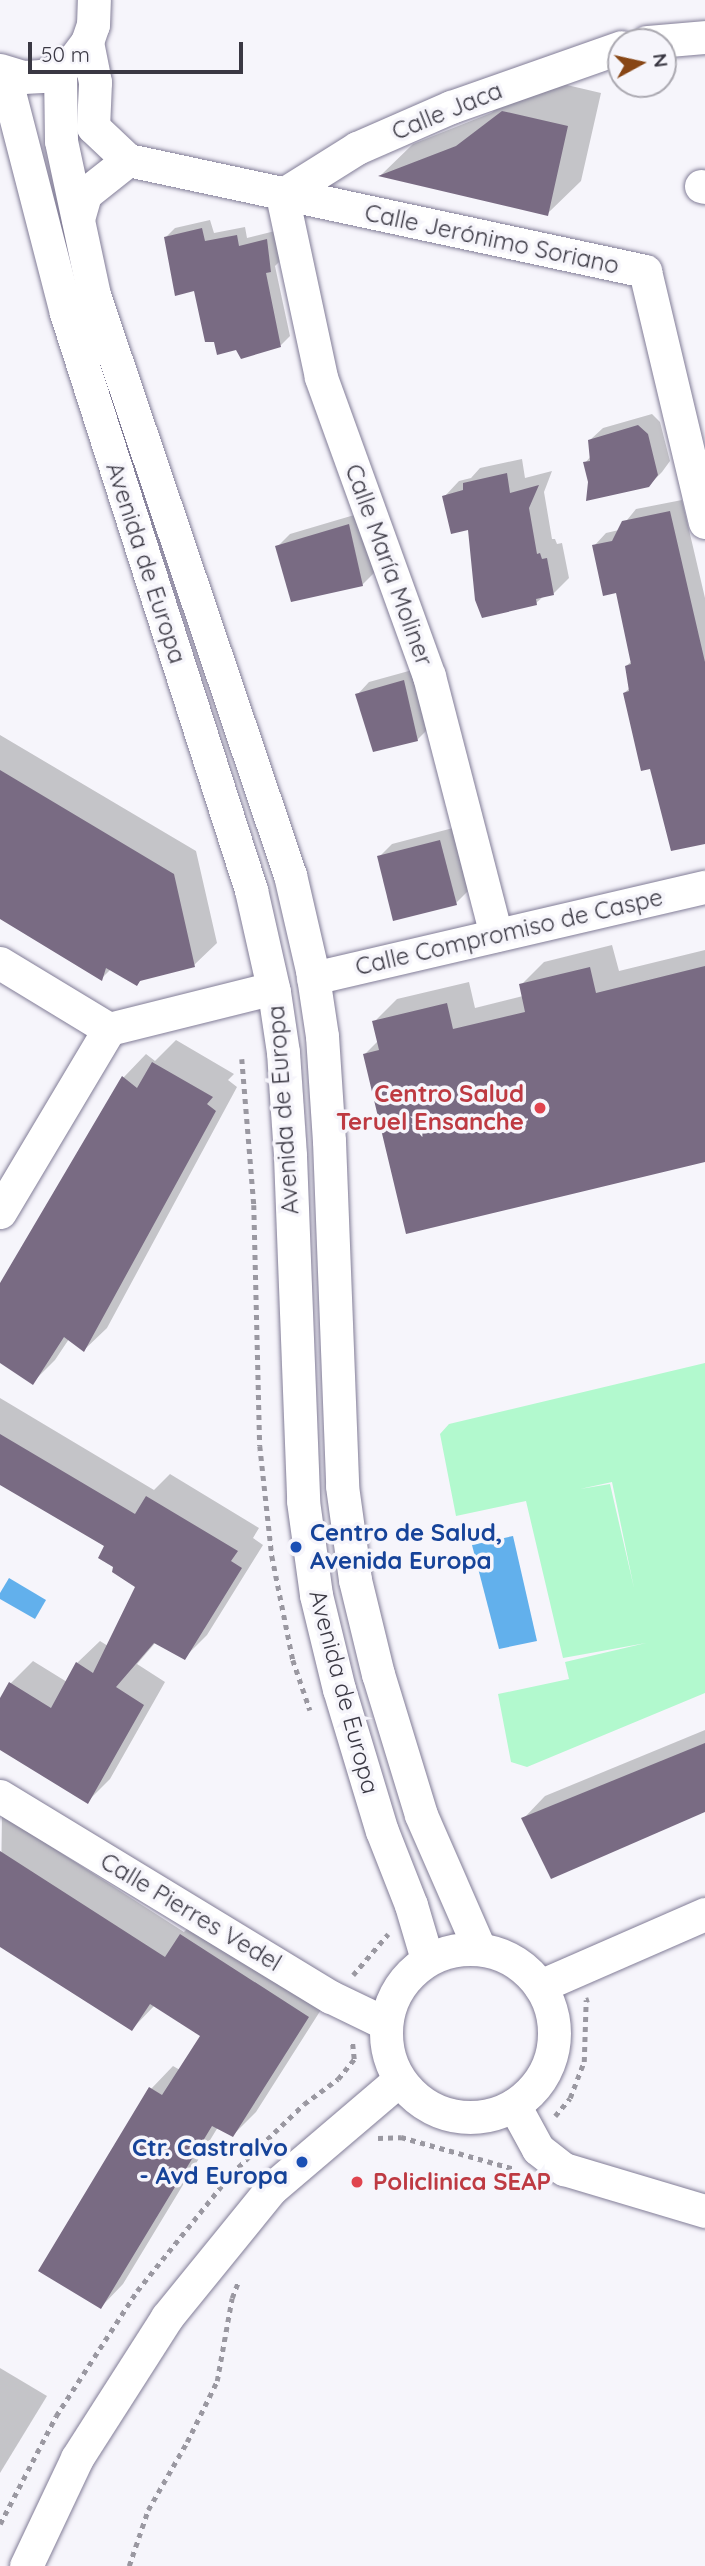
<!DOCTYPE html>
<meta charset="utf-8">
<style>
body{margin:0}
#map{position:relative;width:705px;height:2566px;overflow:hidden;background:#f6f5fb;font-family:Quicksand,sans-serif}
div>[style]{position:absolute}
.green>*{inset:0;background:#b2f9ce}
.water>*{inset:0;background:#62b0ec}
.shadow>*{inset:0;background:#0003}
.building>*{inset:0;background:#796b83}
.path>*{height:4.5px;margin-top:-2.25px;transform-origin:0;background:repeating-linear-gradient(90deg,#9a98a1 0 5px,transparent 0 10px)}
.roads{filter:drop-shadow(0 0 2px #827d97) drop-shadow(0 0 2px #827d97)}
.minor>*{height:33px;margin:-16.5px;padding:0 16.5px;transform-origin:16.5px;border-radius:16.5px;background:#fff}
.minor>.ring{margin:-16.5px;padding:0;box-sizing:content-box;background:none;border:33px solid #fff;border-radius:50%}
.dots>*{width:19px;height:19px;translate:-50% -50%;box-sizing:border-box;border:4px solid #f6f5fb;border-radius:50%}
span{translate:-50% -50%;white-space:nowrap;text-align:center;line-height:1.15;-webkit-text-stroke:7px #f6f5fb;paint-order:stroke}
.street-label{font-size:24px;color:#3a3843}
.health-label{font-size:24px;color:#be3a42;font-weight:700}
.right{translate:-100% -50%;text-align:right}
.left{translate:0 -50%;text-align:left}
.transit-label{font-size:24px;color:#164399;font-weight:700}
.north{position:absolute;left:607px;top:28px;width:70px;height:70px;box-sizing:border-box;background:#f6f5fb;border:2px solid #aba9b1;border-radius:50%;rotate:82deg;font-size:19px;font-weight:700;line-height:28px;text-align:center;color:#3a3843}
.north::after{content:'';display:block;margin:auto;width:24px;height:32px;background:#884615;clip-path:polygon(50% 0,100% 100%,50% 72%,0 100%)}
.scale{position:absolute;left:28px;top:42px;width:215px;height:32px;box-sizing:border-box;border:4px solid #3a3843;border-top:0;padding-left:9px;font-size:21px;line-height:24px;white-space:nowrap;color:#3a3843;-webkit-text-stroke:5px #f6f5fb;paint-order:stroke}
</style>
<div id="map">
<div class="green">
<div style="clip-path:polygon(evenodd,705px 1363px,705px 1693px,527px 1767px,511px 1762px,498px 1694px,569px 1679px,565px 1662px,646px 1643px,563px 1658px,526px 1501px,456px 1516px,440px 1434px,449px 1424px,705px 1363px,612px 1482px,634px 1588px,610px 1484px,580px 1489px,612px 1482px)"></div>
</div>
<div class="water">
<div style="clip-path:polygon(513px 1536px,537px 1641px,499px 1649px,472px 1545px)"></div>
<div style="clip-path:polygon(9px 1578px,46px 1600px,35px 1619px,0 1599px,0 1593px)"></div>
</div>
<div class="shadow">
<div style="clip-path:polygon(537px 78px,601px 93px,581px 181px,547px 214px,381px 175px,413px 144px,491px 113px)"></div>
<div style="clip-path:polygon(210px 220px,214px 233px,245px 227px,247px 238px,275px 231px,280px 261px,275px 266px,290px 336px,281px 345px,195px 289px,166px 237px,175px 228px)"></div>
<div style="clip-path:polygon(652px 414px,660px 422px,670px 461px,662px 472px,649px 485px,589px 482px,585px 463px,591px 456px,590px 440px,603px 428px)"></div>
<div style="clip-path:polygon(522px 459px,525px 478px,552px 471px,544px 492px,552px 539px,555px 539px,557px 544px,562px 543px,569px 578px,553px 594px,544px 596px,536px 603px,444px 497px,459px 481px,471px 478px,480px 468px)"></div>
<div style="clip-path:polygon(682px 500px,705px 598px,705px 842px,651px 767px,624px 693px,630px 688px,626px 666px,632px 661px,618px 590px,594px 546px,606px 533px,619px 530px,636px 509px)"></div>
<div style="clip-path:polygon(361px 513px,375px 572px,362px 585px,277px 547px,290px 534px)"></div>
<div style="clip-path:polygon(416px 669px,430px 727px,417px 740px,357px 695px,369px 682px)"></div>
<div style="clip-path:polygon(0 735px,196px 851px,217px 943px,194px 965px,143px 978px,137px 984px,111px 969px,101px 979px,0 917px)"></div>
<div style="clip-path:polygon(453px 828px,468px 891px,456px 903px,379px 857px,392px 844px)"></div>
<div style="clip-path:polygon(612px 945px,619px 971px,705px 950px,705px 1161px,365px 1054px,379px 1040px,374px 1022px,397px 999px,469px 982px,475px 1008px,523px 996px,521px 985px,544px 962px)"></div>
<div style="clip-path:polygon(176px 1040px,234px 1074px,228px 1080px,237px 1087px,107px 1328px,84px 1350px,69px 1339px,55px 1360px,32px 1383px,0 1361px,0 1286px,124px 1077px,146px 1054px,155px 1061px)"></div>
<div style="clip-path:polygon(0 1398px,154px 1490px,170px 1474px,259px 1528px,253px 1538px,263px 1545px,207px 1635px,184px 1658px,156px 1642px,137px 1664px,165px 1682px,110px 1779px,87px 1802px,0 1702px,11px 1683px,33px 1661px,67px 1682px,77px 1663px,100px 1641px,108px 1646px,137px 1587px,115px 1566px,106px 1545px,0 1484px)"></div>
<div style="clip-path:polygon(705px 1730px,705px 1809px,524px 1818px,545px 1796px)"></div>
<div style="clip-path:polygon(2px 1815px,184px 1932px,204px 1912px,331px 1994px,256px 2112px,233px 2135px,218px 2127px,123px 2284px,101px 2307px,151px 2089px,173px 2066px,180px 2070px,202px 2036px,155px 2005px,132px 2029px,0 1945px)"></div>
<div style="clip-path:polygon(0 2368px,47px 2396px,0 2473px)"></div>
</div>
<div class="building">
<div style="clip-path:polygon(502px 111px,568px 126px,548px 216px,378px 176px,456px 146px)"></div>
<div style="clip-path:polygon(202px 228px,205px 241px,237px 235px,239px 246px,267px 239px,271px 272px,266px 273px,281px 347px,241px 359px,236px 350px,217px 355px,214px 342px,205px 342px,194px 291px,175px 296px,164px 237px)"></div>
<div style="clip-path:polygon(638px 425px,648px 434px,658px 475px,649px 487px,586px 501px,588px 482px,583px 462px,590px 461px,588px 440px)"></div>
<div style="clip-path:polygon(507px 473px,510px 493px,539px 485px,529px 508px,537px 554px,540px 553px,542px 559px,547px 558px,554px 595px,536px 599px,537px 605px,482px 618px,475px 600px,468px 530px,451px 534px,442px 496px,463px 490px,463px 483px)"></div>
<div style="clip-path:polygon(670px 511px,705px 662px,705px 844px,671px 851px,650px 769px,641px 771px,623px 693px,629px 691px,625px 666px,631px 664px,616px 593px,603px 596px,592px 545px,612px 541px,622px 521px)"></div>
<div style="clip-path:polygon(349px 524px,363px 586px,291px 602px,275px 546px)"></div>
<div style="clip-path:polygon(404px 680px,418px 741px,373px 752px,355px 694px)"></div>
<div style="clip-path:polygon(0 770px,174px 874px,195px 967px,140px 981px,137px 986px,106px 968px,102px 981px,0 919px)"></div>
<div style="clip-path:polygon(440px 840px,457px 905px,393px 921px,377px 856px)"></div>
<div style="clip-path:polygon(705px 966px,705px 1162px,406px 1234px,363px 1054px,379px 1050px,372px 1021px,447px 1003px,453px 1029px,525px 1012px,519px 984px,590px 967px,596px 993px)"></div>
<div style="clip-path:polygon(152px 1062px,213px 1097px,207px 1104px,216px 1111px,84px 1352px,64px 1337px,33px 1385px,0 1363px,0 1283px,122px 1076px,137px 1088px)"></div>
<div style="clip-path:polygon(0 1434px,135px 1514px,146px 1496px,238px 1551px,231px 1561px,242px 1568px,185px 1660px,154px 1643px,116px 1687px,144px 1705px,88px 1804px,0 1750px,0 1698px,9px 1682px,51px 1708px,76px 1662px,93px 1673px,135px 1587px,112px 1572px,113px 1567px,98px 1558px,104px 1546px,0 1485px)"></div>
<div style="clip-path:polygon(705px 1743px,705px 1812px,551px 1879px,521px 1818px)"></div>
<div style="clip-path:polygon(0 1851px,165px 1957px,180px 1934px,309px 2017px,233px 2137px,212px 2126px,101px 2309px,38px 2271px,149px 2087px,162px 2095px,200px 2036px,150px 2004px,132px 2031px,0 1947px)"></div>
</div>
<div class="path">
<div style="left:242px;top:1059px;width:146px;rotate:85.3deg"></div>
<div style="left:254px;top:1205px;width:241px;rotate:88.6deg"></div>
<div style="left:260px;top:1446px;width:111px;rotate:83.8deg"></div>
<div style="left:272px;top:1556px;width:106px;rotate:78.6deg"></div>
<div style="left:293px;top:1660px;width:53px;rotate:71.2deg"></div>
<div style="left:353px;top:1975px;width:54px;rotate:-49.5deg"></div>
<div style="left:555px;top:2116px;width:23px;rotate:-50deg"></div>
<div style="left:570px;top:2098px;width:39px;rotate:-69deg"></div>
<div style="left:584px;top:2062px;width:62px;rotate:-88.2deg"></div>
<div style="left:586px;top:2000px;width:3px;rotate:-18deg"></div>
<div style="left:378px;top:2138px;width:23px;rotate:-2deg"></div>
<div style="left:401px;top:2137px;width:118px;rotate:15.7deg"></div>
<div style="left:0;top:2524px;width:122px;rotate:-62.6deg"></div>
<div style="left:56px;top:2416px;width:149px;rotate:-57.1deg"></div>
<div style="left:137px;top:2291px;width:150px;rotate:-51.2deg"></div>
<div style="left:231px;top:2174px;width:101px;rotate:-43.8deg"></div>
<div style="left:304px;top:2104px;width:42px;rotate:-36.3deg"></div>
<div style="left:338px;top:2079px;width:26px;rotate:-51deg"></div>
<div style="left:354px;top:2059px;width:18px;rotate:-96deg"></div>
<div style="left:129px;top:2566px;width:59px;rotate:-71.3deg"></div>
<div style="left:148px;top:2510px;width:78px;rotate:-60.2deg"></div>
<div style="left:187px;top:2442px;width:68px;rotate:-63.8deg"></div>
<div style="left:217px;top:2381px;width:84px;rotate:-79.8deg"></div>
<div style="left:232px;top:2298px;width:19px;rotate:-69deg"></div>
</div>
<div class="roads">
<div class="minor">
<div style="left:87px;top:42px;width:41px;rotate:78.7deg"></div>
<div style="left:95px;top:82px;width:45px;rotate:92.5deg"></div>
<div style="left:93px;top:127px;width:48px;rotate:43.3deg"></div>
<div style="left:128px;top:160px;width:529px;rotate:12.12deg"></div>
<div style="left:645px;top:271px;width:258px;rotate:76.6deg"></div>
<div style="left:647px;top:42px;width:58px;rotate:-4.9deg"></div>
<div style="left:60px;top:69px;width:72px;rotate:89.2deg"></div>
<div style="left:61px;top:141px;width:157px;rotate:77.9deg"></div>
<div style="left:94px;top:295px;width:612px;rotate:71.33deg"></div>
<div style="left:290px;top:875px;width:98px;rotate:77deg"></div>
<div style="left:312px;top:970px;width:67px;rotate:81.4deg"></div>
<div style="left:322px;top:1036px;width:105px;rotate:86.2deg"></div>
<div style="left:329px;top:1141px;width:345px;rotate:87.8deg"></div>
<div style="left:342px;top:1486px;width:95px;rotate:82.1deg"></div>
<div style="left:355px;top:1580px;width:97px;rotate:76.3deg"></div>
<div style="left:378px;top:1674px;width:147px;rotate:73deg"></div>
<div style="left:421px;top:1815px;width:145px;rotate:66.4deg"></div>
<div style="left:0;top:70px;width:24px;rotate:17deg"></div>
<div style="left:23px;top:77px;width:19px;rotate:-3deg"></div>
<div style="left:42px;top:76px;width:19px;rotate:-21deg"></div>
<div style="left:60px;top:69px;width:19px;rotate:-36deg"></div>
<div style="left:75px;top:58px;width:20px;rotate:-53deg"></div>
<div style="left:87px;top:42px;width:18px;rotate:-71deg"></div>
<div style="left:93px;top:25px;width:25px;rotate:-88deg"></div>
<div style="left:4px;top:73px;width:248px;rotate:75.5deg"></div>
<div style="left:66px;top:313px;width:606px;rotate:72.22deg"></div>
<div style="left:251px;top:890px;width:105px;rotate:77.3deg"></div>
<div style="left:274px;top:992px;width:61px;rotate:81.5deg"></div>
<div style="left:283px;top:1052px;width:104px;rotate:86.1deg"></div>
<div style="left:290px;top:1156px;width:345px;rotate:87.8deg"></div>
<div style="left:303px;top:1501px;width:95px;rotate:82.1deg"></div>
<div style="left:316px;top:1595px;width:97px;rotate:76.3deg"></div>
<div style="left:339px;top:1689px;width:148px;rotate:73.2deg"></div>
<div style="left:382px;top:1831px;width:79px;rotate:68.6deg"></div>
<div style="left:411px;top:1905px;width:56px;rotate:73.5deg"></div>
<div style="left:701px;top:186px;width:4px;rotate:14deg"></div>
<div style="left:78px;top:219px;width:26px;rotate:-74deg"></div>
<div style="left:85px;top:194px;width:55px;rotate:-38.3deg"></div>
<div style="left:496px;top:935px;width:268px;rotate:-104.5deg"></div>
<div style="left:429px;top:676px;width:318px;rotate:-109.9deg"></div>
<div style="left:321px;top:377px;width:186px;rotate:-102.1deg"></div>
<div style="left:282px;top:195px;width:89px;rotate:-32.1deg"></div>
<div style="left:357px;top:148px;width:103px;rotate:-23.6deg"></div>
<div style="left:451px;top:107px;width:180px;rotate:-19.4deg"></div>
<div style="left:0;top:963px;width:127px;rotate:31.2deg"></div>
<div style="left:313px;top:978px;width:402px;rotate:-13.1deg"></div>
<div style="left:0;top:1212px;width:213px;rotate:-59.2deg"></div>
<div style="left:109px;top:1029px;width:169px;rotate:-14deg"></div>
<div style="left:0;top:1796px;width:387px;rotate:31.3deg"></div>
<div style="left:331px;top:1997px;width:60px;rotate:25.7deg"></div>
<div class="ring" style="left:386px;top:1949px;width:135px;height:135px"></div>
<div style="left:540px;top:1986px;width:180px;rotate:-23.6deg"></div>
<div style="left:514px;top:2105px;width:50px;rotate:61.4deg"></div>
<div style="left:538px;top:2149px;width:33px;rotate:38deg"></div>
<div style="left:564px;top:2169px;width:147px;rotate:16.6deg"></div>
<div style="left:26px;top:2566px;width:119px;rotate:-64.7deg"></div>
<div style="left:77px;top:2458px;width:167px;rotate:-57.4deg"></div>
<div style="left:167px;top:2317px;width:165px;rotate:-50.9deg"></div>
<div style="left:271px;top:2189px;width:168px;rotate:-40.4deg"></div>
</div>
</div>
<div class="dots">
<div style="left:540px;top:1108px;background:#e0444e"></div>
<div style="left:296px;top:1547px;background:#1a4fb4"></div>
<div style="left:302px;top:2162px;background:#1a4fb4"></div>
<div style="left:357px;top:2182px;background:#e0444e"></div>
</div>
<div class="street-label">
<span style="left:447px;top:111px;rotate:-22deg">Calle Jaca</span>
<span style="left:492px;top:239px;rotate:12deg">Calle Jerónimo Soriano</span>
<span style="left:146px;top:563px;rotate:72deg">Avenida de Europa</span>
<span style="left:389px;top:565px;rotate:70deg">Calle María Moliner</span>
<span style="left:509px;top:932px;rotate:-13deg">Calle Compromiso de Caspe</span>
<span style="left:283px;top:1110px;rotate:-94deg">Avenida de Europa</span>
<span style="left:344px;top:1692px;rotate:75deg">Avenida de Europa</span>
<span style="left:191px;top:1912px;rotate:31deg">Calle Pierres Vedel</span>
</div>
<div class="health-label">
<span class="right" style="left:524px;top:1108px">Centro Salud<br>Teruel Ensanche</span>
<span class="left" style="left:373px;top:2182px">Policlinica SEAP</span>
</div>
<div class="transit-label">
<span class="left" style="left:310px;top:1547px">Centro de Salud,<br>Avenida Europa</span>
<span class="right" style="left:288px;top:2162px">Ctr. Castralvo<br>- Avd Europa</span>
</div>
<div class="north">N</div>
<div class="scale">50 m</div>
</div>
